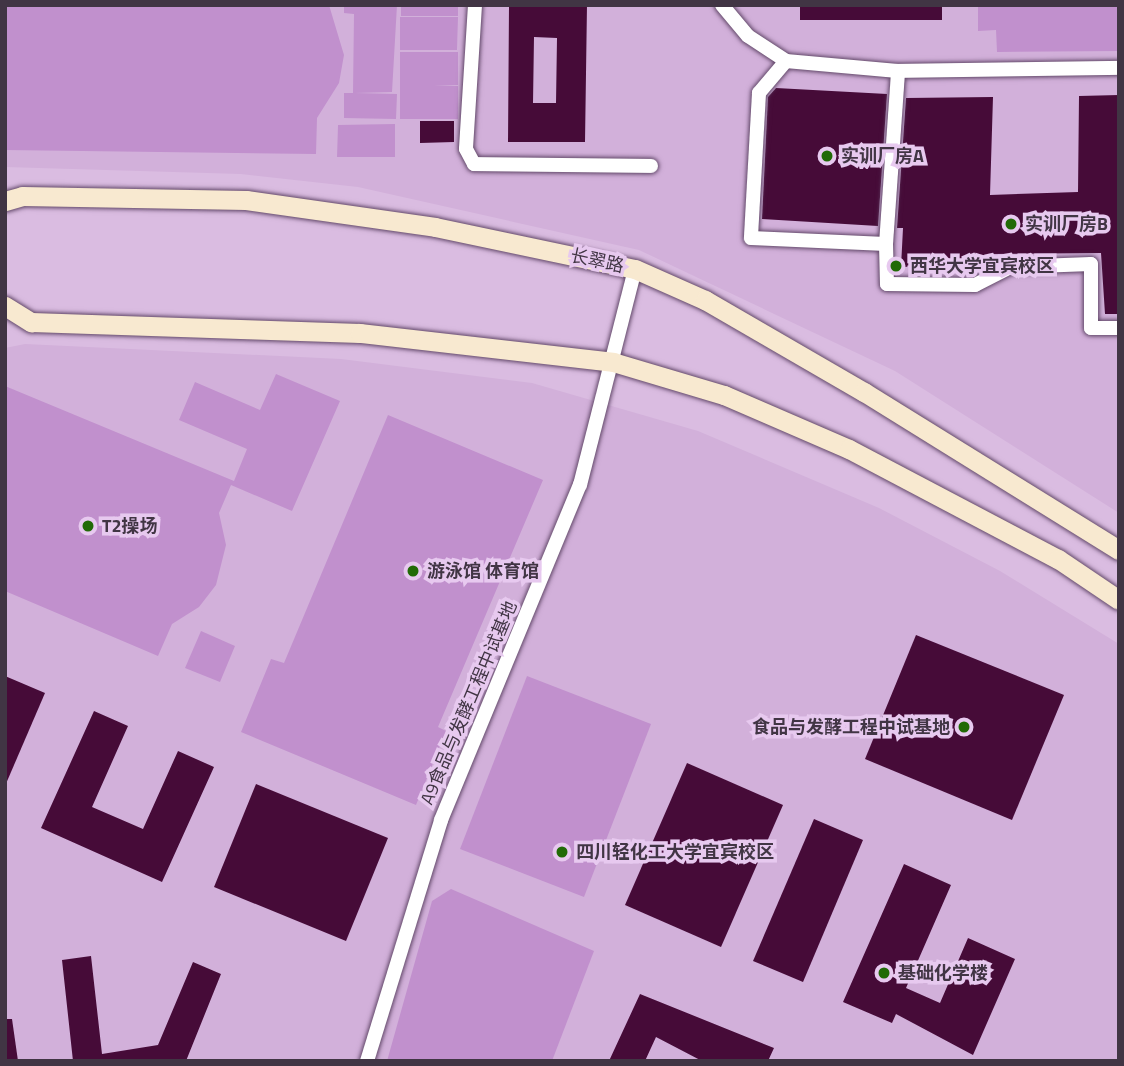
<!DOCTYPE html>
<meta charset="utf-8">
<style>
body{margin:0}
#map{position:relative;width:1124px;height:1066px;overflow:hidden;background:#dabce1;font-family:"Titillium Web","Noto Sans SC",sans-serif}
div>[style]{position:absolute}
.built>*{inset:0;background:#d2b0da}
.green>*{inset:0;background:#c190cd}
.building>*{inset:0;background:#460b38}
.roads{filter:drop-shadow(0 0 2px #63496a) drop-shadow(0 0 2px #63496a)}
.minor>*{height:14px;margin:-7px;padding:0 7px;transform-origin:7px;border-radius:7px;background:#fff}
.secondary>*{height:19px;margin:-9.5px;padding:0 9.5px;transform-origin:9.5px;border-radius:9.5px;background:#f8e9d0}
.dots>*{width:19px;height:19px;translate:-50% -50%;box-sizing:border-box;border:4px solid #e7c9ef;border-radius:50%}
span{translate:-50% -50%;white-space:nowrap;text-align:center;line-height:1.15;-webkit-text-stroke:7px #e7c9ef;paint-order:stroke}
.poi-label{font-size:18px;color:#413544;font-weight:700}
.left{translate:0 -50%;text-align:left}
.right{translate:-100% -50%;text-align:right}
.street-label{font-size:18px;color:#413544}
.frame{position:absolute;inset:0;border:7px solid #413544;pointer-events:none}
</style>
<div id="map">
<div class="built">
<div style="clip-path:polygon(5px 5px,1119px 5px,1119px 513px,895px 371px,639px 250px,358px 187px,241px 174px,5px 167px)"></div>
<div style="clip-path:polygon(25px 344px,341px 359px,532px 383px,698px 431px,879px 508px,1000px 571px,1119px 644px,1119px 1061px,5px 1061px,5px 348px)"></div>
</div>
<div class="green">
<div style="clip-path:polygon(5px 5px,329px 5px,344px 55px,339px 83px,317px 118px,316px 154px,5px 150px)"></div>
<div style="clip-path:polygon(344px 5px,397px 5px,392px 92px,355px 93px,397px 94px,396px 119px,344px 118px,344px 93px,353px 93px,354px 14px,344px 13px)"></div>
<div style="clip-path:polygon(401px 5px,458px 5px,458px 16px,401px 16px)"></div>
<div style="clip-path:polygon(978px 5px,1119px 5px,1119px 51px,997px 52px,996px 30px,978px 31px)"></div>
<div style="clip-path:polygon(400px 17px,458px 17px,457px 50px,400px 50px)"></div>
<div style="clip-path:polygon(400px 52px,458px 52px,458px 85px,434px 85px,458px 86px,458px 119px,400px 119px)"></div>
<div style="clip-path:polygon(395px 124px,395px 157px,337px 157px,338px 125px)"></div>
<div style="clip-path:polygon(276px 374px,340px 401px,292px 511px,231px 485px,219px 513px,226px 545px,216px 585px,199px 607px,172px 624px,158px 656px,5px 591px,5px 386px,234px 481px,247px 449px,179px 420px,195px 382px,260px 410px)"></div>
<div style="clip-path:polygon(388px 415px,543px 480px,438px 727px,446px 731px,416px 805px,241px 732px,271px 659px,284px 663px)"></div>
<div style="clip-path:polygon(201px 631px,235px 646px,220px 682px,185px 668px)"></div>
<div style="clip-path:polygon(527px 676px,651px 724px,584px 897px,460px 849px)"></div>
<div style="clip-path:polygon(451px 889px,594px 951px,552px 1061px,387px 1061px,432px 901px)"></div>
</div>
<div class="building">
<div style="clip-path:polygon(evenodd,509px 5px,587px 5px,585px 142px,508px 142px,509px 5px,534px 37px,557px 38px,556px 103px,533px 103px,534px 37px)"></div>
<div style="clip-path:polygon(800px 5px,942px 5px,942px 20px,800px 20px)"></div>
<div style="clip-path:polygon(776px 88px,887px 94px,878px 226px,762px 219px,768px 97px)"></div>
<div style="clip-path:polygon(1119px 95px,1119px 314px,1105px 314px,1101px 253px,989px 254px,988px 264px,901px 267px,903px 228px,897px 228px,906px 98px,993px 97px,990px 195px,1078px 192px,1079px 96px)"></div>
<div style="clip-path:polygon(420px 121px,454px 121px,454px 142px,420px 143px)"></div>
<div style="clip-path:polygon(916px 635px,1064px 695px,1012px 820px,865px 759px)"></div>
<div style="clip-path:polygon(5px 676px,45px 693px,5px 786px)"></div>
<div style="clip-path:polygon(94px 711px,128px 726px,92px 807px,143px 829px,178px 751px,214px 767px,162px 882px,41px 828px)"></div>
<div style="clip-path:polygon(687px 763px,783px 805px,721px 947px,625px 905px)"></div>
<div style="clip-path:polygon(256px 784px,388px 838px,346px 941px,214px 887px)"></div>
<div style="clip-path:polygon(814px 819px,863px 840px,803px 982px,753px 961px)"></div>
<div style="clip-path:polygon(904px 864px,951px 885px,906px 988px,940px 1003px,968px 938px,1015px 959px,973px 1055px,896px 1014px,892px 1023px,843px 1002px)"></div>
<div style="clip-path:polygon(91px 956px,102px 1054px,158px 1045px,193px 962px,221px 974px,186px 1061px,73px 1061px,62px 960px)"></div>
<div style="clip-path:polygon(640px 994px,774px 1048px,768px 1061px,702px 1061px,656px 1037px,645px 1061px,609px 1061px)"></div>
<div style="clip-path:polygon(5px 1019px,12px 1019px,18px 1061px,5px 1061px)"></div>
</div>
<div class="roads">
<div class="minor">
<div style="left:475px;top:5px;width:144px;rotate:93.6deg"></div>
<div style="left:466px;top:149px;width:17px;rotate:62deg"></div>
<div style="left:474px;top:164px;width:177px;rotate:0.6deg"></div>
<div style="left:722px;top:5px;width:40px;rotate:50deg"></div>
<div style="left:748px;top:36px;width:45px;rotate:33.3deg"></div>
<div style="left:786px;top:61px;width:112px;rotate:5.1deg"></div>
<div style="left:898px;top:71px;width:221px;rotate:-0.8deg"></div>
<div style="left:786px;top:61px;width:42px;rotate:130.2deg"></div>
<div style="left:759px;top:93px;width:145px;rotate:93.2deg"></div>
<div style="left:751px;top:238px;width:135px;rotate:2.5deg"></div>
<div style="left:886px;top:244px;width:40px;rotate:88.6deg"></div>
<div style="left:887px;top:284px;width:88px;rotate:0.7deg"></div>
<div style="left:975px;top:285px;width:39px;rotate:-27deg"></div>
<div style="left:1010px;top:267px;width:81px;rotate:-2.1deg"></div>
<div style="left:1091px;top:264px;width:64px;rotate:90deg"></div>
<div style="left:1091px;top:328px;width:28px"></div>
<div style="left:886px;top:244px;width:173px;rotate:-86deg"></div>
<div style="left:367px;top:1061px;width:252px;rotate:-72.9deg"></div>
<div style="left:441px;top:820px;width:363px;rotate:-67.5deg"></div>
<div style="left:580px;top:485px;width:223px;rotate:-75.7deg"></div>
</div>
<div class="secondary">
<div style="left:5px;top:201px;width:18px;rotate:-16deg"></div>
<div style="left:22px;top:196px;width:224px;rotate:1deg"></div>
<div style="left:246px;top:200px;width:191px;rotate:8.1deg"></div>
<div style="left:435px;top:227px;width:204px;rotate:11.9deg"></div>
<div style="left:635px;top:269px;width:77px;rotate:23.9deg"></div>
<div style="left:705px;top:300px;width:184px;rotate:30.1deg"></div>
<div style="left:864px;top:392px;width:300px;rotate:31.8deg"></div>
<div style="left:5px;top:306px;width:31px;rotate:32deg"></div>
<div style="left:31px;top:322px;width:329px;rotate:1.9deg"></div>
<div style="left:360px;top:333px;width:255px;rotate:6.5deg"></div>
<div style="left:613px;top:362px;width:116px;rotate:16.6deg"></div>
<div style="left:724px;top:395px;width:136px;rotate:23.4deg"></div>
<div style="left:849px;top:449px;width:236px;rotate:27.8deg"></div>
<div style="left:1058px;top:559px;width:73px;rotate:33.9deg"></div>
</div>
</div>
<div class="dots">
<div style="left:827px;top:156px;background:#216a06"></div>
<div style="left:1011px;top:224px;background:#216a06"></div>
<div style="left:896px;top:266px;background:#216a06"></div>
<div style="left:88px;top:526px;background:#216a06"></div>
<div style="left:413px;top:571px;background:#216a06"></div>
<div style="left:964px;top:727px;background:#216a06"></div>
<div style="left:562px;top:852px;background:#216a06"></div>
<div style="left:884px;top:973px;background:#216a06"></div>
</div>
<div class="poi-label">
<span class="left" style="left:841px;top:156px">实训厂房A</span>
<span class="left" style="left:1025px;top:224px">实训厂房B</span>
<span class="left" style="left:910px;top:266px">西华大学宜宾校区</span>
<span class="left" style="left:102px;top:526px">T2操场</span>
<span class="left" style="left:427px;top:571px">游泳馆 体育馆</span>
<span class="right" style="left:950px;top:727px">食品与发酵工程中试基地</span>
<span class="left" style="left:576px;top:852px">四川轻化工大学宜宾校区</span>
<span class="left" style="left:898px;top:973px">基础化学楼</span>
</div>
<div class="street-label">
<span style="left:597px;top:261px;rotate:12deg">长翠路</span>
<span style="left:469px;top:703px;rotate:-67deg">A9食品与发酵工程中试基地</span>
</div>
<div class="frame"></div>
</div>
